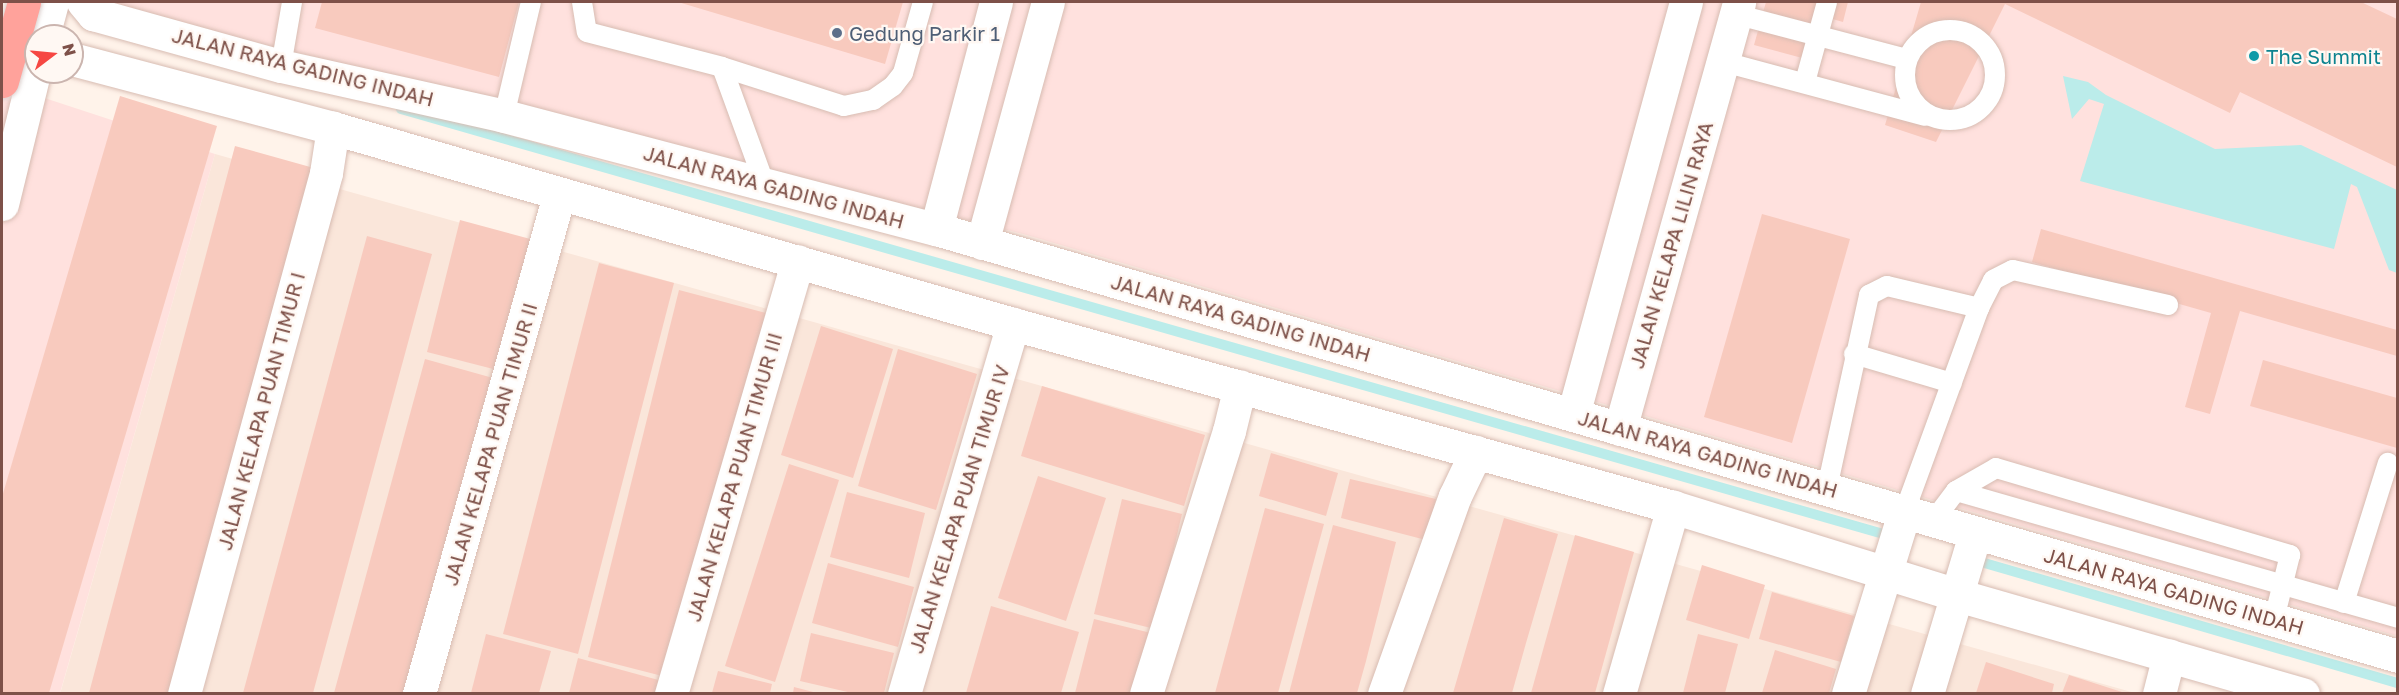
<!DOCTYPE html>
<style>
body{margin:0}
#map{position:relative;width:2399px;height:695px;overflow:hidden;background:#fff3ea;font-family:"Golos Text",sans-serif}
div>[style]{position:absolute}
.residential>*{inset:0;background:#fae6da}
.commercial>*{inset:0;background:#ffe1de}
.water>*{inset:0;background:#bbecea}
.stream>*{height:10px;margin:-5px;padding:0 5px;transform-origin:5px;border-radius:5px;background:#bbecea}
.building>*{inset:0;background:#f8cabe}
.roads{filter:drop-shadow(0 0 2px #d8bcb2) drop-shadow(0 0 2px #d8bcb2)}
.lane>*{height:20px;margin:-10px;padding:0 10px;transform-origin:10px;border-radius:10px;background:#fff}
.lane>.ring{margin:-10px;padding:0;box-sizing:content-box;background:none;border:20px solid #fff;border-radius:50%}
.street>*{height:33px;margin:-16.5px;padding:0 16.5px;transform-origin:16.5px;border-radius:16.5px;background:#fff}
.secondary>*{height:33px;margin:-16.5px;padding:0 16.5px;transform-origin:16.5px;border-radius:16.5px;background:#fff}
.bridges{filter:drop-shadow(0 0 2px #ddd2d0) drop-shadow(0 0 2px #ddd2d0)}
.highway-bridge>*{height:33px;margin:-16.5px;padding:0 16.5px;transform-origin:16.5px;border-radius:16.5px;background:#ffa29b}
.dots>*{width:16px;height:16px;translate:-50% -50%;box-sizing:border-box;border:3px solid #fff8f3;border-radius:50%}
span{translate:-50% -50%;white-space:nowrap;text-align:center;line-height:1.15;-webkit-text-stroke:4.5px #fff8f3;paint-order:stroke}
.service-label{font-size:20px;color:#4e5e75}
.left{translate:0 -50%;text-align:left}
.culture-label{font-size:20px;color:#0d838f}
.street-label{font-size:20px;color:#7e5149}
.frame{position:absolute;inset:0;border:3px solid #7e5149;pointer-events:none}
.north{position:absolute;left:24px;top:24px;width:60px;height:60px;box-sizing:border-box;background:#fff8f3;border:2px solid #cbb5af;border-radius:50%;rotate:74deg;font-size:16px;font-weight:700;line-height:24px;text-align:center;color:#7e5149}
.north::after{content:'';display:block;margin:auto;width:21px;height:27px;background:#f64742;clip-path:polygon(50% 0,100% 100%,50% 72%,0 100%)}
</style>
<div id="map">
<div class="residential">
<div style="clip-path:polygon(215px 154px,2135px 693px,60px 694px)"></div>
</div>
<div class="commercial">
<div style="clip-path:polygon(108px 2px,2397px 2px,2397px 636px,1023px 234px,111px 6px)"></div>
<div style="clip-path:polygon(2px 84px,215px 154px,60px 693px,2px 694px)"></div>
</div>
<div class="water">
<div style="clip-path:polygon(2063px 76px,2088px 82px,2106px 95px,2215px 149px,2301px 145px,2397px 190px,2397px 273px,2389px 270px,2357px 187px,2351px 184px,2334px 249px,2080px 181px,2104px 104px,2089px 99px,2072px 119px)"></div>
</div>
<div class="stream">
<div style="left:401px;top:109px;width:1553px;rotate:16deg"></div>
<div style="left:1981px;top:562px;width:434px;rotate:16.2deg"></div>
</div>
<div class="building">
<div style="clip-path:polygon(322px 2px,519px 2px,499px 77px,315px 28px)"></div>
<div style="clip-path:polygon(678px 2px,903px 2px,885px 64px)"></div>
<div style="clip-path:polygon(1766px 2px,1848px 2px,1843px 22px,1829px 18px,1817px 62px,1754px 45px)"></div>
<div style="clip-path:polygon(1921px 2px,2361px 2px,2397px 19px,2397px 167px,2240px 92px,2230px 113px,2005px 4px,1936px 142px,1885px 125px)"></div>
<div style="clip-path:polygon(120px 96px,217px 126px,49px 693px,2px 693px,2px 497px)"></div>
<div style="clip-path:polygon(235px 146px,321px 170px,182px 693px,89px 693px)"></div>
<div style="clip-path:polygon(1762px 214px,1850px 239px,1792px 443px,1704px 417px)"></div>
<div style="clip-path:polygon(460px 220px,534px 240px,501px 371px,427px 352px)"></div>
<div style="clip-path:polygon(2041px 229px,2397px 330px,2397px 356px,2240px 311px,2210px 414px,2185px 407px,2211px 313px,2032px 262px)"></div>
<div style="clip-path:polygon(367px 236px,432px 254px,313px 693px,243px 693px)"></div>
<div style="clip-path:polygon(599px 263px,674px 283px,578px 654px,503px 634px)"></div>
<div style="clip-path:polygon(679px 290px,766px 313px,674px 679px,588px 657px)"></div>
<div style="clip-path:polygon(821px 326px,893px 349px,853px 478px,781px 455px)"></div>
<div style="clip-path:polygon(898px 349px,977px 374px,936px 510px,858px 486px)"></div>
<div style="clip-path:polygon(425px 359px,493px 378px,407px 693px,334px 693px)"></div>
<div style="clip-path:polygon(2263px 360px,2397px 398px,2397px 448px,2250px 406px)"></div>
<div style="clip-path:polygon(1042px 386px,1205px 435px,1184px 506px,1021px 456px)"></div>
<div style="clip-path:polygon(1271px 453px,1338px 473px,1326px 516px,1259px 496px)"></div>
<div style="clip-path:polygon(789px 464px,839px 480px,775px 682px,725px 666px)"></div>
<div style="clip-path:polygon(1038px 476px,1106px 498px,1066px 621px,998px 598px)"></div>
<div style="clip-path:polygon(1350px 479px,1436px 499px,1426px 540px,1341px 518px)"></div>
<div style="clip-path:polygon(847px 492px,925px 513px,909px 578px,830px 557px)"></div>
<div style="clip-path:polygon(1122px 499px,1182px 514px,1155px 629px,1094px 614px)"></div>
<div style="clip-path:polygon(1265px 508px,1324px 524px,1278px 693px,1215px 693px)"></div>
<div style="clip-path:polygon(1504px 518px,1558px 534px,1526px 643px,1512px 693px,1453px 693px)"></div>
<div style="clip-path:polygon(1333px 525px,1396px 542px,1366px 661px,1357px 693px,1289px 693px)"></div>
<div style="clip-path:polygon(1575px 535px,1634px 552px,1595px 693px,1531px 693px)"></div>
<div style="clip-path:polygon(828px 563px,914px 587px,898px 647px,812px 623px)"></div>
<div style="clip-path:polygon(1702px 565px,1765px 585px,1749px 639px,1686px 620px)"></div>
<div style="clip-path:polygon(1772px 592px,1854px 616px,1841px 662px,1759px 639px)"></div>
<div style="clip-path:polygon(991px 606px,1079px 632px,1061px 693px,966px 693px)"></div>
<div style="clip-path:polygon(1094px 619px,1151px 633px,1135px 693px,1075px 693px)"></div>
<div style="clip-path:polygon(811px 633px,894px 653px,884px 693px,852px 693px,800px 681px)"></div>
<div style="clip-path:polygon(486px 634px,551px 651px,539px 693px,471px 693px)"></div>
<div style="clip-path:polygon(1698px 634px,1738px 644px,1725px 693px,1683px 693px)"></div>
<div style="clip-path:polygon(1775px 650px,1836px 669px,1829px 693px,1762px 693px)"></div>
<div style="clip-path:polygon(578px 658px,662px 681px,659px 693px,569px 693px)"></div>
<div style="clip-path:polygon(1986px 662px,2054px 684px,2052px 693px,1976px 693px)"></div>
<div style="clip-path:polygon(718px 671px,772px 684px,770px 693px,712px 693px)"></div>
<div style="clip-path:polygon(2069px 675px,2125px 693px,2062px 693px)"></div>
<div style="clip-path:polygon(794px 687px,817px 693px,793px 693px)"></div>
</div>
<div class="roads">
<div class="lane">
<div style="left:582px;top:2px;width:30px;rotate:81deg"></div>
<div style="left:587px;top:32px;width:139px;rotate:14.5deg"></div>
<div style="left:722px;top:67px;width:128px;rotate:17.7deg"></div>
<div style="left:844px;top:106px;width:30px;rotate:-12deg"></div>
<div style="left:873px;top:100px;width:24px;rotate:-35deg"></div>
<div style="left:893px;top:86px;width:16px;rotate:-52deg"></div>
<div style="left:903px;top:73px;width:74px;rotate:-74.3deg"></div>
<div style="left:1735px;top:14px;width:177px;rotate:14.7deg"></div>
<div class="ring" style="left:1905px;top:30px;width:70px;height:70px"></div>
<div style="left:1724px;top:62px;width:208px;rotate:15deg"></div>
<div style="left:281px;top:66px;width:65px;rotate:-80.2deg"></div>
<div style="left:722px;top:67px;width:126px;rotate:70deg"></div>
<div style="left:1805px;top:82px;width:83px;rotate:-74.6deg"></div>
<div style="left:504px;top:116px;width:117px;rotate:-76.7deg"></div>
<div style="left:1979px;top:308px;width:31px;rotate:-63deg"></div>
<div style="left:1993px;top:280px;width:22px;rotate:-27deg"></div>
<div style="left:2013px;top:270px;width:159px;rotate:12.7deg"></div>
<div style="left:1854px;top:354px;width:102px;rotate:16.5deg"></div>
<div style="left:1827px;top:488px;width:198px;rotate:-77.7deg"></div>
<div style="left:1869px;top:295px;width:20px;rotate:-27deg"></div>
<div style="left:1887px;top:286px;width:95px;rotate:13.4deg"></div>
<div style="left:1979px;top:308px;width:218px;rotate:110.1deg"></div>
<div style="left:1956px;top:491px;width:460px;rotate:16deg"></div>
<div style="left:1934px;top:520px;width:36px;rotate:-53deg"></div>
<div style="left:1956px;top:491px;width:46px;rotate:-29.9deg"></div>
<div style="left:1996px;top:468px;width:307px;rotate:16.5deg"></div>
<div style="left:2290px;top:555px;width:66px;rotate:104deg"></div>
<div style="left:2344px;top:603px;width:147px;rotate:-72.6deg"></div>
</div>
<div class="street">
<div style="left:936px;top:229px;width:235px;rotate:-75.2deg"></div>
<div style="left:982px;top:243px;width:250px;rotate:-74.7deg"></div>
<div style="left:1573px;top:415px;width:428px;rotate:-74.7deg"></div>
<div style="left:1620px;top:429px;width:443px;rotate:-74.4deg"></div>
<div style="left:184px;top:694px;width:540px;rotate:-74.75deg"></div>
<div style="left:326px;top:173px;width:46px;rotate:-81.2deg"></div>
<div style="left:419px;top:694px;width:518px;rotate:-74.33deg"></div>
<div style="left:671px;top:694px;width:451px;rotate:-73.7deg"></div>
<div style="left:904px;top:694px;width:386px;rotate:-73.6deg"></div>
<div style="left:1146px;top:694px;width:276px;rotate:-72.5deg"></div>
<div style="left:1229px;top:431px;width:46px;rotate:-76.3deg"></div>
<div style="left:1384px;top:694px;width:210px;rotate:-70.3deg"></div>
<div style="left:1455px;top:496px;width:49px;rotate:-64.5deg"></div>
<div style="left:1619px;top:694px;width:195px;rotate:-73.9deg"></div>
<div style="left:1848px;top:694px;width:189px;rotate:-72.8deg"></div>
<div style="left:1927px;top:694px;width:167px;rotate:-73.3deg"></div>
<div style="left:2159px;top:694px;width:40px;rotate:-75.6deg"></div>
</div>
<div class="secondary">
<div style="left:83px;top:2px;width:16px;rotate:50deg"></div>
<div style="left:93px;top:14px;width:195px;rotate:15.5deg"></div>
<div style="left:281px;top:66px;width:229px;rotate:12.6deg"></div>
<div style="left:504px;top:116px;width:447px;rotate:14.7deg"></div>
<div style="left:936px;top:229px;width:1523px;rotate:16.28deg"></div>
<div style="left:43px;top:36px;width:35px;rotate:-75deg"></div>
<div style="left:72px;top:59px;width:270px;rotate:14.8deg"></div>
<div style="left:333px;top:128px;width:708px;rotate:16.08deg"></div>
<div style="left:1013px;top:324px;width:685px;rotate:15.5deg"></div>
<div style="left:1673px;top:507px;width:297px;rotate:17.2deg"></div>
<div style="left:1957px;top:595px;width:360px;rotate:16deg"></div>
<div style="left:2px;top:204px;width:144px;rotate:-76.3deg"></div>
</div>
</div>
<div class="bridges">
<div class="highway-bridge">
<div style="left:2px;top:81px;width:82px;rotate:-74.4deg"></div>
</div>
</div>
<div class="dots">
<div style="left:837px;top:33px;background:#5c6f8a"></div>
<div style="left:2254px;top:56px;background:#0f9aa8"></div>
</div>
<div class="service-label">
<span class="left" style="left:849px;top:33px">Gedung Parkir 1</span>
</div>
<div class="culture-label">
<span class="left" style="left:2266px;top:56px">The Summit</span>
</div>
<div class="street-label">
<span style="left:303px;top:67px;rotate:14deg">JALAN RAYA GADING INDAH</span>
<span style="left:774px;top:187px;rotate:15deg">JALAN RAYA GADING INDAH</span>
<span style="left:1671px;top:245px;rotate:-74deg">JALAN KELAPA LILIN RAYA</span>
<span style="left:1241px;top:318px;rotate:16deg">JALAN RAYA GADING INDAH</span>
<span style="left:261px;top:411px;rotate:-75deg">JALAN KELAPA PUAN TIMUR I</span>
<span style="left:490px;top:444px;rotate:-74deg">JALAN KELAPA PUAN TIMUR II</span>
<span style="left:1708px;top:454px;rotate:16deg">JALAN RAYA GADING INDAH</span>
<span style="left:734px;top:477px;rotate:-74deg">JALAN KELAPA PUAN TIMUR III</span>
<span style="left:959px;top:509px;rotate:-73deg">JALAN KELAPA PUAN TIMUR IV</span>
<span style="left:2174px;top:591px;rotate:16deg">JALAN RAYA GADING INDAH</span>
</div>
<div class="frame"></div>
<div class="north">N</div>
</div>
